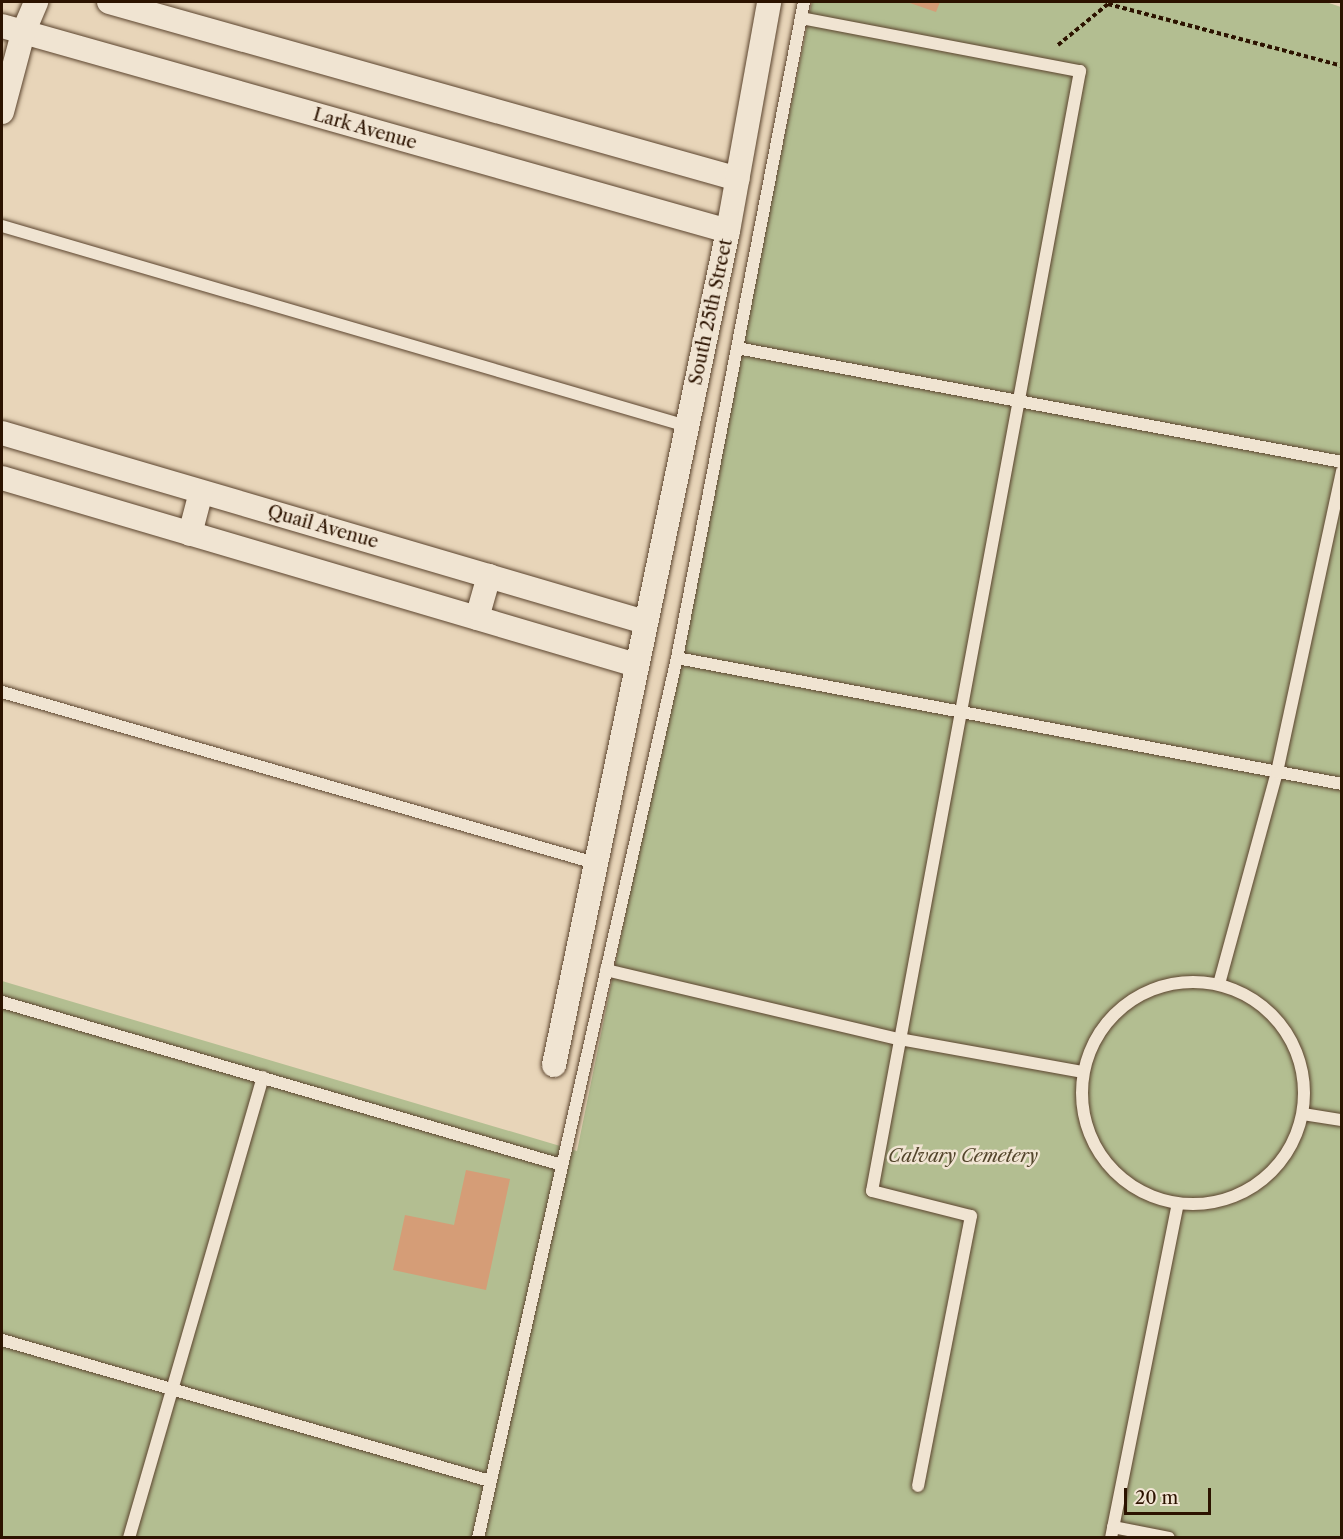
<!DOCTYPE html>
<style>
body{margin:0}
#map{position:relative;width:1343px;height:1539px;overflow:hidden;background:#e8d5b9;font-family:"Libre Caslon Text",serif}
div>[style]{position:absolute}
.green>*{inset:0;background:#b3be91}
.building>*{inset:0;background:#d59d77}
.path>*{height:4px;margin-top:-2px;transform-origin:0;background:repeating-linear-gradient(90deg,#2c1300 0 4.5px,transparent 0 7.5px)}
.roads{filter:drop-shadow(0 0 2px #5b442e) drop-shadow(0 0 2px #5b442e)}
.service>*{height:12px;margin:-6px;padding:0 6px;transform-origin:6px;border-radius:6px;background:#f0e4d2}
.service>.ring{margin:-6px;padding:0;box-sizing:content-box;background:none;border:12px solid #f0e4d2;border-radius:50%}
.minor>*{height:24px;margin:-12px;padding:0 12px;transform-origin:12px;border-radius:12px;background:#f0e4d2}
span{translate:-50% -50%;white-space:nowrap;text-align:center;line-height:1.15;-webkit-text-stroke:5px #f0e4d2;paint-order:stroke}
.street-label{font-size:18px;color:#2c1300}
.park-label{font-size:18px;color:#54462c;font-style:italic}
.frame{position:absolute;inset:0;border:3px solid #2c1300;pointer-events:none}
.scale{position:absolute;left:1124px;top:1488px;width:87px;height:27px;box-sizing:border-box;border:3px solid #2c1300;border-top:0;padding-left:8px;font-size:18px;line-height:21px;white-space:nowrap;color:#2c1300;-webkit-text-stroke:4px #f0e4d2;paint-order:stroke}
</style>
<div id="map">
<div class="green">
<div style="clip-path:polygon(812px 2px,1326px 2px,1341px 7px,1341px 1537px,2px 1537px,2px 981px,577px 1151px)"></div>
</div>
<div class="building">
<div style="clip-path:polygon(907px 2px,940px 2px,936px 12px)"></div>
<div style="clip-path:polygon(466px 1170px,510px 1179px,486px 1290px,393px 1270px,405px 1215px,454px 1225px)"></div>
</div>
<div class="path">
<div style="left:1058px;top:45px;width:65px;rotate:-39.4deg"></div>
<div style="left:1108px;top:4px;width:242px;rotate:14.8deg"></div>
</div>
<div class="roads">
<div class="service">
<div style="left:804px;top:2px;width:668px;rotate:100.96deg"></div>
<div style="left:677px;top:658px;width:677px;rotate:10.73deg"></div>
<div style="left:801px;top:18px;width:284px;rotate:10.8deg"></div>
<div style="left:1080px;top:71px;width:1139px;rotate:100.52deg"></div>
<div style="left:872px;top:1191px;width:102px;rotate:14.2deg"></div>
<div style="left:971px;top:1216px;width:275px;rotate:101.1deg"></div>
<div style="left:2px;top:226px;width:714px;rotate:16.28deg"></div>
<div style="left:737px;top:348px;width:616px;rotate:10.67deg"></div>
<div style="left:2px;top:692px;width:617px;rotate:16.09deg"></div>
<div style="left:606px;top:970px;width:301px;rotate:13.3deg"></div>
<div style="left:899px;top:1039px;width:187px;rotate:10.2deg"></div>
<div class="ring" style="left:1082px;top:982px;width:210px;height:210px"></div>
<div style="left:1219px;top:984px;width:220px;rotate:-74.7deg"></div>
<div style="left:1277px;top:772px;width:308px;rotate:-77.8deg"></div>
<div style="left:2px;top:1002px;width:583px;rotate:16.23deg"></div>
<div style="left:1303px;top:1114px;width:39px;rotate:9deg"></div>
<div style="left:2px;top:1340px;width:508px;rotate:16.12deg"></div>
<div style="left:1113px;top:1527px;width:57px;rotate:11.1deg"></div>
<div style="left:129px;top:1538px;width:480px;rotate:-73.8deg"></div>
<div style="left:478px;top:1538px;width:902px;rotate:-77.26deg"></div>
<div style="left:1111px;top:1538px;width:341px;rotate:-78.7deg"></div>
</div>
<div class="minor">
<div style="left:109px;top:2px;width:653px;rotate:15.72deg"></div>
<div style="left:2px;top:26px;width:754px;rotate:15.77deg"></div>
<div style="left:2px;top:112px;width:82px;rotate:-75.1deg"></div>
<div style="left:23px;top:33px;width:34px;rotate:-67deg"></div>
<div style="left:2px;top:433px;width:670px;rotate:16.38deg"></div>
<div style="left:2px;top:478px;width:661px;rotate:16.43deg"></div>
<div style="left:190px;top:534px;width:43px;rotate:-75.3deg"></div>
<div style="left:477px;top:618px;width:44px;rotate:-74.1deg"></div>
<div style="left:554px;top:1065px;width:852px;rotate:-78.22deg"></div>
<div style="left:728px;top:231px;width:233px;rotate:-79.8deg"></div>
</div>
</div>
<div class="street-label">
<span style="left:365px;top:129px;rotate:16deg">Lark Avenue</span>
<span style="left:711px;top:312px;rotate:-78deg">South 25th Street</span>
<span style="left:323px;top:527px;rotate:16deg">Quail Avenue</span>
</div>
<div class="park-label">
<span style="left:963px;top:1156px">Calvary Cemetery</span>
</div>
<div class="frame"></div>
<div class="scale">20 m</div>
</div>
